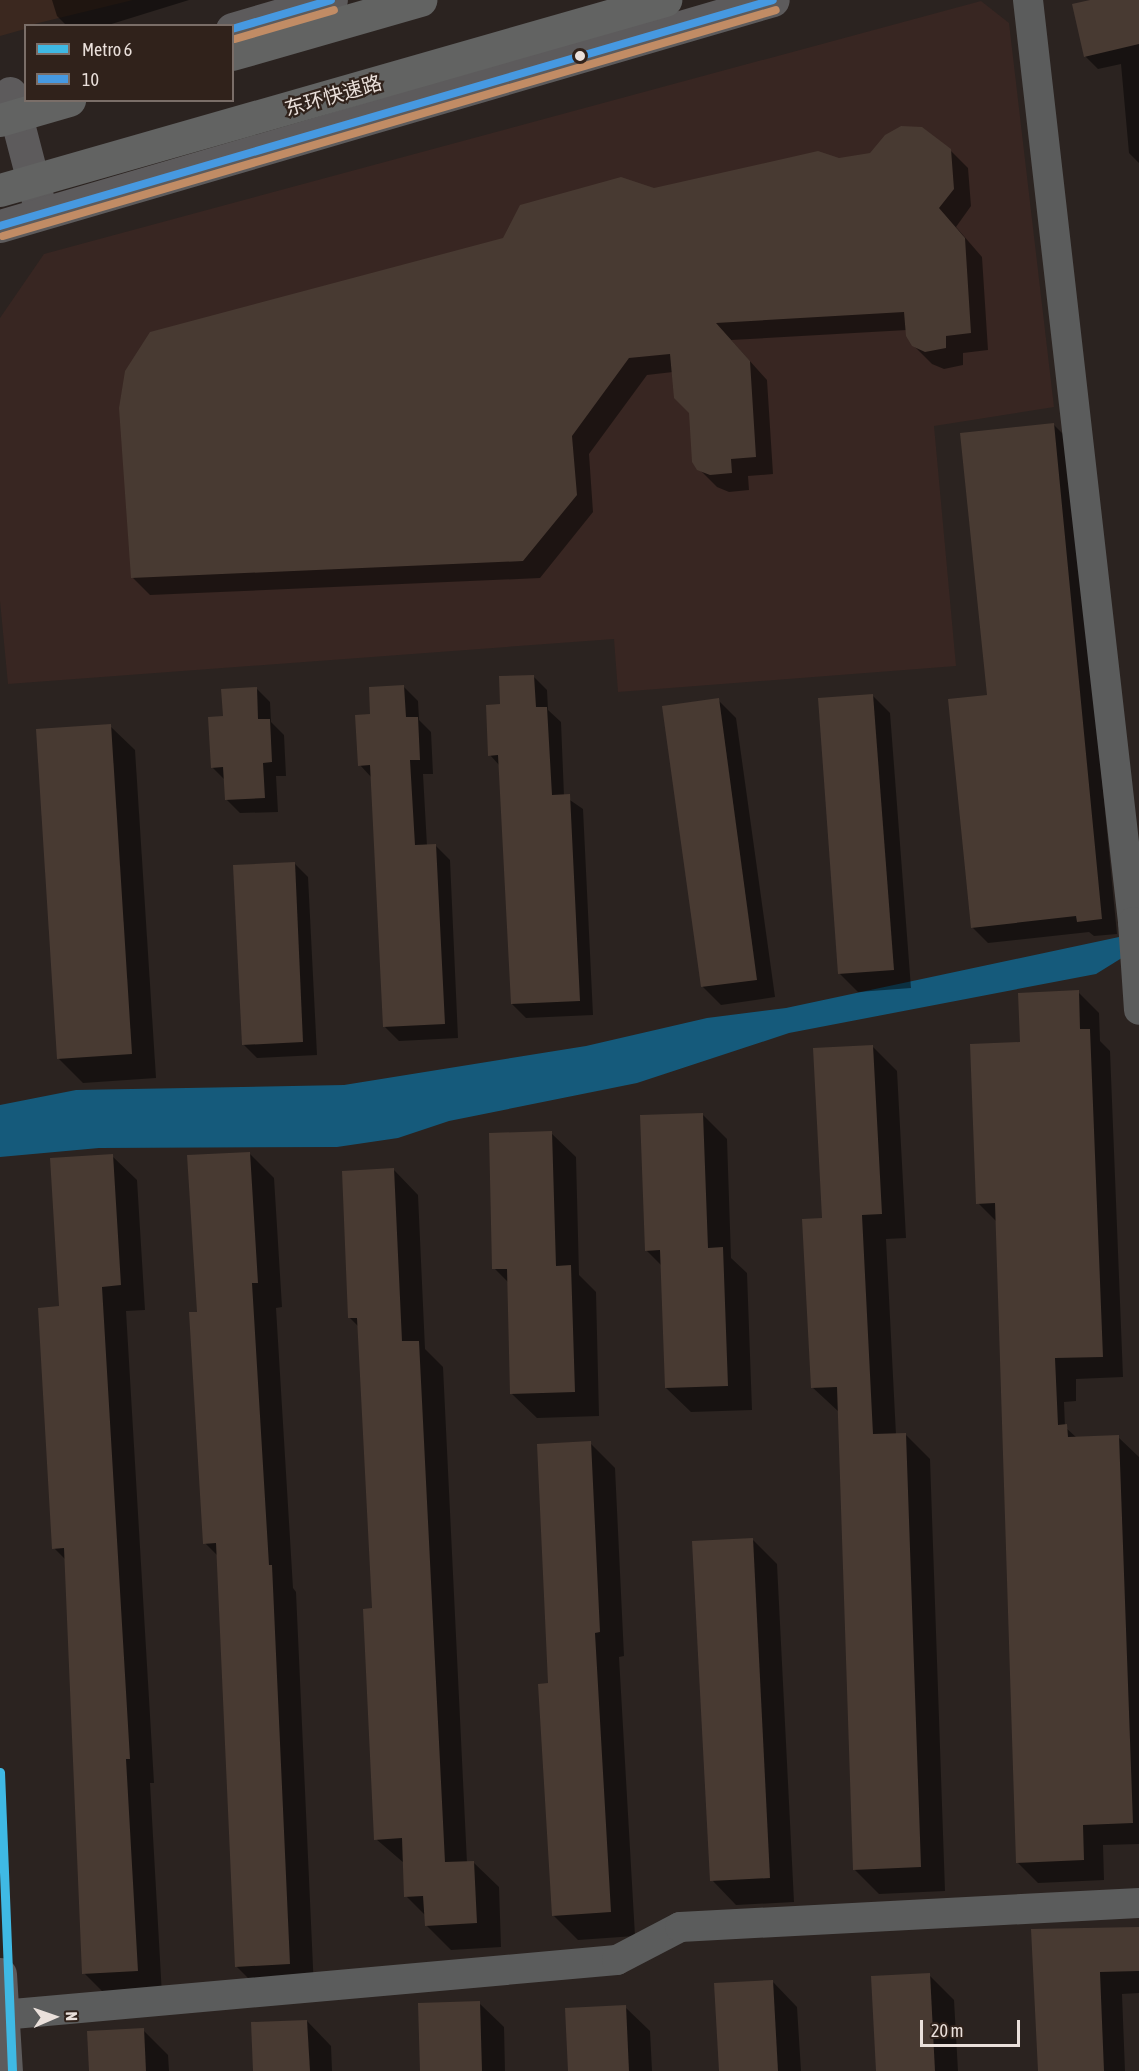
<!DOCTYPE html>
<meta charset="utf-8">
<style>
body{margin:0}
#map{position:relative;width:1139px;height:2071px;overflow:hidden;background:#2b2320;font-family:"Asap Condensed","Noto Sans SC",sans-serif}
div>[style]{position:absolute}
.commercial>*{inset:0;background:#382622}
.built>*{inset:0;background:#3b281f}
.water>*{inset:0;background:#155a7b}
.shadow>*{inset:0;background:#0007}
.building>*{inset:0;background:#483a32}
.street>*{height:30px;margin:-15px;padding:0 15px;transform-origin:15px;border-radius:15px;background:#5b5c5c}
.primary>*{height:33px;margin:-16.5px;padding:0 16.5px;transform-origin:16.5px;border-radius:16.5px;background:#5d5b5c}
.highway>*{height:33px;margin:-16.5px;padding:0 16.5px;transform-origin:16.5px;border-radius:16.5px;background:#626362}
.highway-bridge>*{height:33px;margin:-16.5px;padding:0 16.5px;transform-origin:16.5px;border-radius:16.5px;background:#626362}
.bus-1>*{height:8px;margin:-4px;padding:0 4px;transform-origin:4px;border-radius:4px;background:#4699e1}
.bus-2>*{height:8px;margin:-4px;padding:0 4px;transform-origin:4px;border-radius:4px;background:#c18c65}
.metro-1>*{height:9px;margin:-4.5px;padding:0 4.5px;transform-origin:4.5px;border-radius:4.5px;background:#3fb9e4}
.dots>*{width:16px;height:16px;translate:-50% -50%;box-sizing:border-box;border:3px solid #30221b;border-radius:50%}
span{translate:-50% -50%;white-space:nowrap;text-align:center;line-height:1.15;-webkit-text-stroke:4.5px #30221b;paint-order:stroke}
.street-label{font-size:20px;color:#eae0db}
.legend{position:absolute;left:24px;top:24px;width:210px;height:78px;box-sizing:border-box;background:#30221b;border:2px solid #7a6e68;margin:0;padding:8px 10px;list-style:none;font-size:18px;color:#eae0db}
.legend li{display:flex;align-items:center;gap:12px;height:30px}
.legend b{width:30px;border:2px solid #7a6e68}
.north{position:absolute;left:24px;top:1987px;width:60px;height:60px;-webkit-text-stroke:4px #30221b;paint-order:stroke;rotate:88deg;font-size:16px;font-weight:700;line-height:24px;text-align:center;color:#eae0db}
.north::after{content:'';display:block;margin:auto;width:21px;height:27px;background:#eae0db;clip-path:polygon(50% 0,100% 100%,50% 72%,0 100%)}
.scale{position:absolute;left:920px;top:2020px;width:100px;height:27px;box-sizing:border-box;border:3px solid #eae0db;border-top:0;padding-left:8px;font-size:18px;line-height:21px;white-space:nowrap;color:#eae0db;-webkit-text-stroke:4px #30221b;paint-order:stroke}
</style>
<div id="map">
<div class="commercial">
<div style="clip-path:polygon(981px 1px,1009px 23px,1054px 407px,934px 426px,956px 666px,618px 692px,614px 639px,8px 684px,0 601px,0 318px,44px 254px)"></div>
</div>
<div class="built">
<div style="clip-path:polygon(0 0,133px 0,26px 26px,25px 29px,0 36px)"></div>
</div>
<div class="water">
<div style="clip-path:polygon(1119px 937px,1125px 956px,1096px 974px,789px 1033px,637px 1083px,449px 1121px,398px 1138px,337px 1147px,99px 1148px,0 1157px,0 1105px,76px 1090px,344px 1085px,586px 1046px,707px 1018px,786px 1008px)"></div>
</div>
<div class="shadow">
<div style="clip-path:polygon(52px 0,189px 0,105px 26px,67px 26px,57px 16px)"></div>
<div style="clip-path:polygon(1096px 0,1139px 0,1139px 163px,1129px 153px,1121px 64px,1098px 69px,1085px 56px)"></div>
<div style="clip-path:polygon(950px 150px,968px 168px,971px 206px,956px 227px,982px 257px,988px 350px,963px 353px,963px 365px,944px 369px,932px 364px,914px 346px,907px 330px,731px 340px,767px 380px,773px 474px,748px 476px,749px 490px,729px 492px,717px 487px,699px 469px,690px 412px,673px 372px,647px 375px,589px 454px,593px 512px,540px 578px,150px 595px,133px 578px,504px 240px,654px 190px,838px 160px)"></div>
<div style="clip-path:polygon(1054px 425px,1069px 440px,1117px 934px,1094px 936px,1089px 932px,988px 943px,972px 927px,988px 696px)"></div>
<div style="clip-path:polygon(533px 676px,547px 690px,548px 710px,561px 722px,564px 796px,583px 809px,593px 1015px,526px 1018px,512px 1004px,500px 766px,490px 755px,502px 706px)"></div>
<div style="clip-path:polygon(404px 687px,418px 701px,419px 720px,431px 732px,433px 774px,423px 774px,427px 846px,436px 846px,450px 860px,458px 1038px,399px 1041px,385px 1027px,372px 778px,360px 765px,371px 716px)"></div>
<div style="clip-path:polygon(256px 688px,270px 702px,271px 722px,284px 735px,286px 776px,276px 776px,278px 812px,240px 813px,226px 799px,225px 780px,212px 767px)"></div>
<div style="clip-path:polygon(872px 695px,890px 713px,911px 988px,858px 992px,840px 974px)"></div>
<div style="clip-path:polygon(718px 700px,736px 718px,775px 997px,721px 1005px,703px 987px)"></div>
<div style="clip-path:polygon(110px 726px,135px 750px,156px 1078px,83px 1083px,58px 1058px)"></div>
<div style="clip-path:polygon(294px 863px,308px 877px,317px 1055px,257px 1058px,243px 1044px)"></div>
<div style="clip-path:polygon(1078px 992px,1099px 1013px,1100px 1041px,1110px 1051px,1123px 1377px,1076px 1379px,1076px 1401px,1064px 1402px,1065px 1427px,1077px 1438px,1118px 1437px,1139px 1457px,1139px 1844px,1103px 1845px,1104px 1880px,1038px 1883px,1017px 1862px,997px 1222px,978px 1203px,1021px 1044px)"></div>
<div style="clip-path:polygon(872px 1046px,897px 1071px,906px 1238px,886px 1239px,896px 1435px,905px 1434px,930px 1459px,945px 1891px,879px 1894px,854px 1869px,839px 1412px,812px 1387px,823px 1219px)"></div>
<div style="clip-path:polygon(702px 1114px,727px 1139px,731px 1258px,747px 1273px,752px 1410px,691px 1412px,666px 1388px,662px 1266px,646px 1250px)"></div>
<div style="clip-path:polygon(551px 1133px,576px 1157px,579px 1275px,596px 1292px,599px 1416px,537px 1418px,512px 1394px,509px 1283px,494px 1268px)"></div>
<div style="clip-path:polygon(249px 1153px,274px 1178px,282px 1307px,276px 1308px,293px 1588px,296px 1592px,314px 1989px,261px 1991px,237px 1967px,218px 1556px,205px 1543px,198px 1313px)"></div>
<div style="clip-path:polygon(112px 1156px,137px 1180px,145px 1310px,126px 1311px,154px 1783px,150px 1783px,162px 1995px,109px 1998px,84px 1973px,66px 1560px,54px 1548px)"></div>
<div style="clip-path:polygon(394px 1170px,418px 1195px,425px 1349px,443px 1367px,467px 1863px,474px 1863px,499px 1887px,501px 1947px,451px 1950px,426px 1925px,426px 1916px,406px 1896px,404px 1863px,376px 1839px,374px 1610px,359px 1327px,350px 1318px)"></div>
<div style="clip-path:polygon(590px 1443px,615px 1468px,624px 1656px,619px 1657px,635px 1936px,578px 1940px,553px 1915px,549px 1685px)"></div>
<div style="clip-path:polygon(752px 1539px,777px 1564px,794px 1902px,736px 1905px,712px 1880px)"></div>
<div style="clip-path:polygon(1139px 1928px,1139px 1993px,1122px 1994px,1125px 2071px,1039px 2071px,1033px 1930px)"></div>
<div style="clip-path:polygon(929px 1975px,954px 2000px,958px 2071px,878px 2071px)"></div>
<div style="clip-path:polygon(773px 1982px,797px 2007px,801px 2071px,721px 2071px)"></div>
<div style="clip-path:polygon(479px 2003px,504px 2027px,505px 2071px,421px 2071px)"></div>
<div style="clip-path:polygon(625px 2007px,650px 2031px,652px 2071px,570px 2071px)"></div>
<div style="clip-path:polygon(307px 2021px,331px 2046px,332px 2071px,254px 2071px)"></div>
<div style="clip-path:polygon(143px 2030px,168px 2055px,169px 2071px,91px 2071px)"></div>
</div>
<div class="building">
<div style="clip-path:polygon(1090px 0,1139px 0,1139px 44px,1084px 57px,1072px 4px)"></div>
<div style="clip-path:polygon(901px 126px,922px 127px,951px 149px,954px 189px,939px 208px,965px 238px,971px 333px,946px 336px,946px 348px,925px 352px,912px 346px,906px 336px,904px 312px,716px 323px,750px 361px,756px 457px,731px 459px,732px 473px,710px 475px,697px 470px,692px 462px,689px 413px,674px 398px,670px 354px,629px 358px,572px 436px,577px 495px,523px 561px,131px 578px,119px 408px,125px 371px,150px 332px,503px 238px,520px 205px,621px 177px,654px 188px,818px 151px,839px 158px,870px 153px,885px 135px)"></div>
<div style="clip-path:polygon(1054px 423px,1102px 919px,1077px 922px,1076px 916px,971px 928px,948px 699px,987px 695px,960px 433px)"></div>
<div style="clip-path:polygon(534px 675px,536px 707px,547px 707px,552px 795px,570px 794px,580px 1001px,511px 1004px,498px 755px,488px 756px,486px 705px,500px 704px,499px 676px)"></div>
<div style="clip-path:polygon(404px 685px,406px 717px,418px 717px,420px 760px,410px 760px,415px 845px,436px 844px,445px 1024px,383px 1027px,370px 765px,358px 766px,355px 715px,370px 714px,369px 687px)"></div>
<div style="clip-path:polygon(257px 687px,258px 719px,270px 719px,272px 762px,263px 763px,265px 798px,225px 800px,223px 767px,211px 768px,208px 717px,223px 716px,221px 689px)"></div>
<div style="clip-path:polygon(873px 694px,894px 970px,838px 974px,818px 698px)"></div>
<div style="clip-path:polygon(719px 698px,757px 980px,701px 987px,662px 706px)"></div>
<div style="clip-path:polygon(111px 724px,132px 1054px,57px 1059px,36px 729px)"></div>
<div style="clip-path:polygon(295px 862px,303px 1042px,242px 1045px,233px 865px)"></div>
<div style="clip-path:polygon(1079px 990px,1080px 1029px,1090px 1029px,1103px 1357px,1055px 1358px,1058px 1425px,1067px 1424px,1068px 1437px,1119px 1435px,1133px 1823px,1083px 1825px,1084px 1860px,1016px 1863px,995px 1203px,976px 1204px,970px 1044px,1020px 1042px,1018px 993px)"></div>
<div style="clip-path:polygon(873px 1045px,882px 1214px,862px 1215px,873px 1434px,906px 1433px,921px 1867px,853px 1870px,837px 1387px,811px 1388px,802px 1219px,822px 1218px,813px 1048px)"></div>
<div style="clip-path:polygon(703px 1113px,708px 1248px,723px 1247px,728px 1386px,665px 1388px,660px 1250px,645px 1251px,640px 1115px)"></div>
<div style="clip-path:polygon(552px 1131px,556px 1266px,571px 1265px,575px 1392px,510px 1394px,507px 1269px,492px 1269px,489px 1133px)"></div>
<div style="clip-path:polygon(250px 1152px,258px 1283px,252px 1283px,269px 1565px,272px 1565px,290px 1964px,235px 1967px,216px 1543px,203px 1544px,189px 1312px,197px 1312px,187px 1155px)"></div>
<div style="clip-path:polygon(113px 1154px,121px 1285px,102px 1287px,130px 1759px,126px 1759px,138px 1971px,82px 1974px,64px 1548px,52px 1549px,38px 1308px,59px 1306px,50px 1158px)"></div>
<div style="clip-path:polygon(394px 1168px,402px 1341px,419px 1341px,445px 1862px,474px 1861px,477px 1923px,425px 1926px,423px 1896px,404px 1897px,402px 1838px,374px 1840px,363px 1609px,372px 1608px,357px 1318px,348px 1318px,342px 1171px)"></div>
<div style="clip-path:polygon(591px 1441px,600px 1632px,595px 1633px,611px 1912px,552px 1916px,538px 1684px,548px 1683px,537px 1444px)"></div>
<div style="clip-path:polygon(753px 1538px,770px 1878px,710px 1881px,692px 1541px)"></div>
<div style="clip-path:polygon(1139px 1927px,1139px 1971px,1100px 1972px,1104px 2071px,1038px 2071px,1031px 1929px)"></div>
<div style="clip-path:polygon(930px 1973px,935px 2071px,876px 2071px,871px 1976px)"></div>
<div style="clip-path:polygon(773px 1980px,778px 2071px,719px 2071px,714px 1983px)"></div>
<div style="clip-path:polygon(480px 2001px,482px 2071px,420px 2071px,418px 2003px)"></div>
<div style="clip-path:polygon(626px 2005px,629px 2071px,568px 2071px,565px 2008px)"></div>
<div style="clip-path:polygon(307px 2020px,310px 2071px,253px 2071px,251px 2022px)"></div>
<div style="clip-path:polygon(144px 2028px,146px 2071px,89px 2071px,87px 2031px)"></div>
</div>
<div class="street">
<div style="left:1028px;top:0;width:928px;rotate:83.5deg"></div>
<div style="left:1133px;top:922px;width:88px;rotate:86.1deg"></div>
<div style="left:2px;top:2015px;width:617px;rotate:-5.11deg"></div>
<div style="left:617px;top:1960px;width:71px;rotate:-27.6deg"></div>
<div style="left:680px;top:1927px;width:460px;rotate:-3deg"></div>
</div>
<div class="primary">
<div style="left:232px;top:29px;width:103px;rotate:-16.3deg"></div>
<div style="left:10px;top:93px;width:119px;rotate:75.4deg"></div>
<div style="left:0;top:226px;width:805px;rotate:-16.3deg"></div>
<div style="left:0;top:1974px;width:97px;rotate:86.5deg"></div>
</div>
<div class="highway">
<div style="left:232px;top:54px;width:196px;rotate:-16deg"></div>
</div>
<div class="highway-bridge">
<div style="left:0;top:120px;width:72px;rotate:-16.2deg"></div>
<div style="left:0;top:190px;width:692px;rotate:-15.95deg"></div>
</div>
<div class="bus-1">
<div style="left:232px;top:29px;width:103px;rotate:-16.3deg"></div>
<div style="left:0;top:226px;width:805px;rotate:-16.3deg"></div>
</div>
<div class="bus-2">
<div style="left:235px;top:39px;width:103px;rotate:-16.3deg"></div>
<div style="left:3px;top:236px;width:805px;rotate:-16.3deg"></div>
</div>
<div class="metro-1">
<div style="left:0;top:1772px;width:299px;rotate:87.7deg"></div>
</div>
<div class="dots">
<div style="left:580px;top:56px;background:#eae0db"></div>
</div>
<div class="street-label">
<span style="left:333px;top:95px;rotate:-16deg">东环快速路</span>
</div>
<ul class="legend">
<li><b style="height:8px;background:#3fb9e4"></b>Metro 6</li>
<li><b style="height:8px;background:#4699e1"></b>10</li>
</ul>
<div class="north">N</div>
<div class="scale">20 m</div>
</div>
